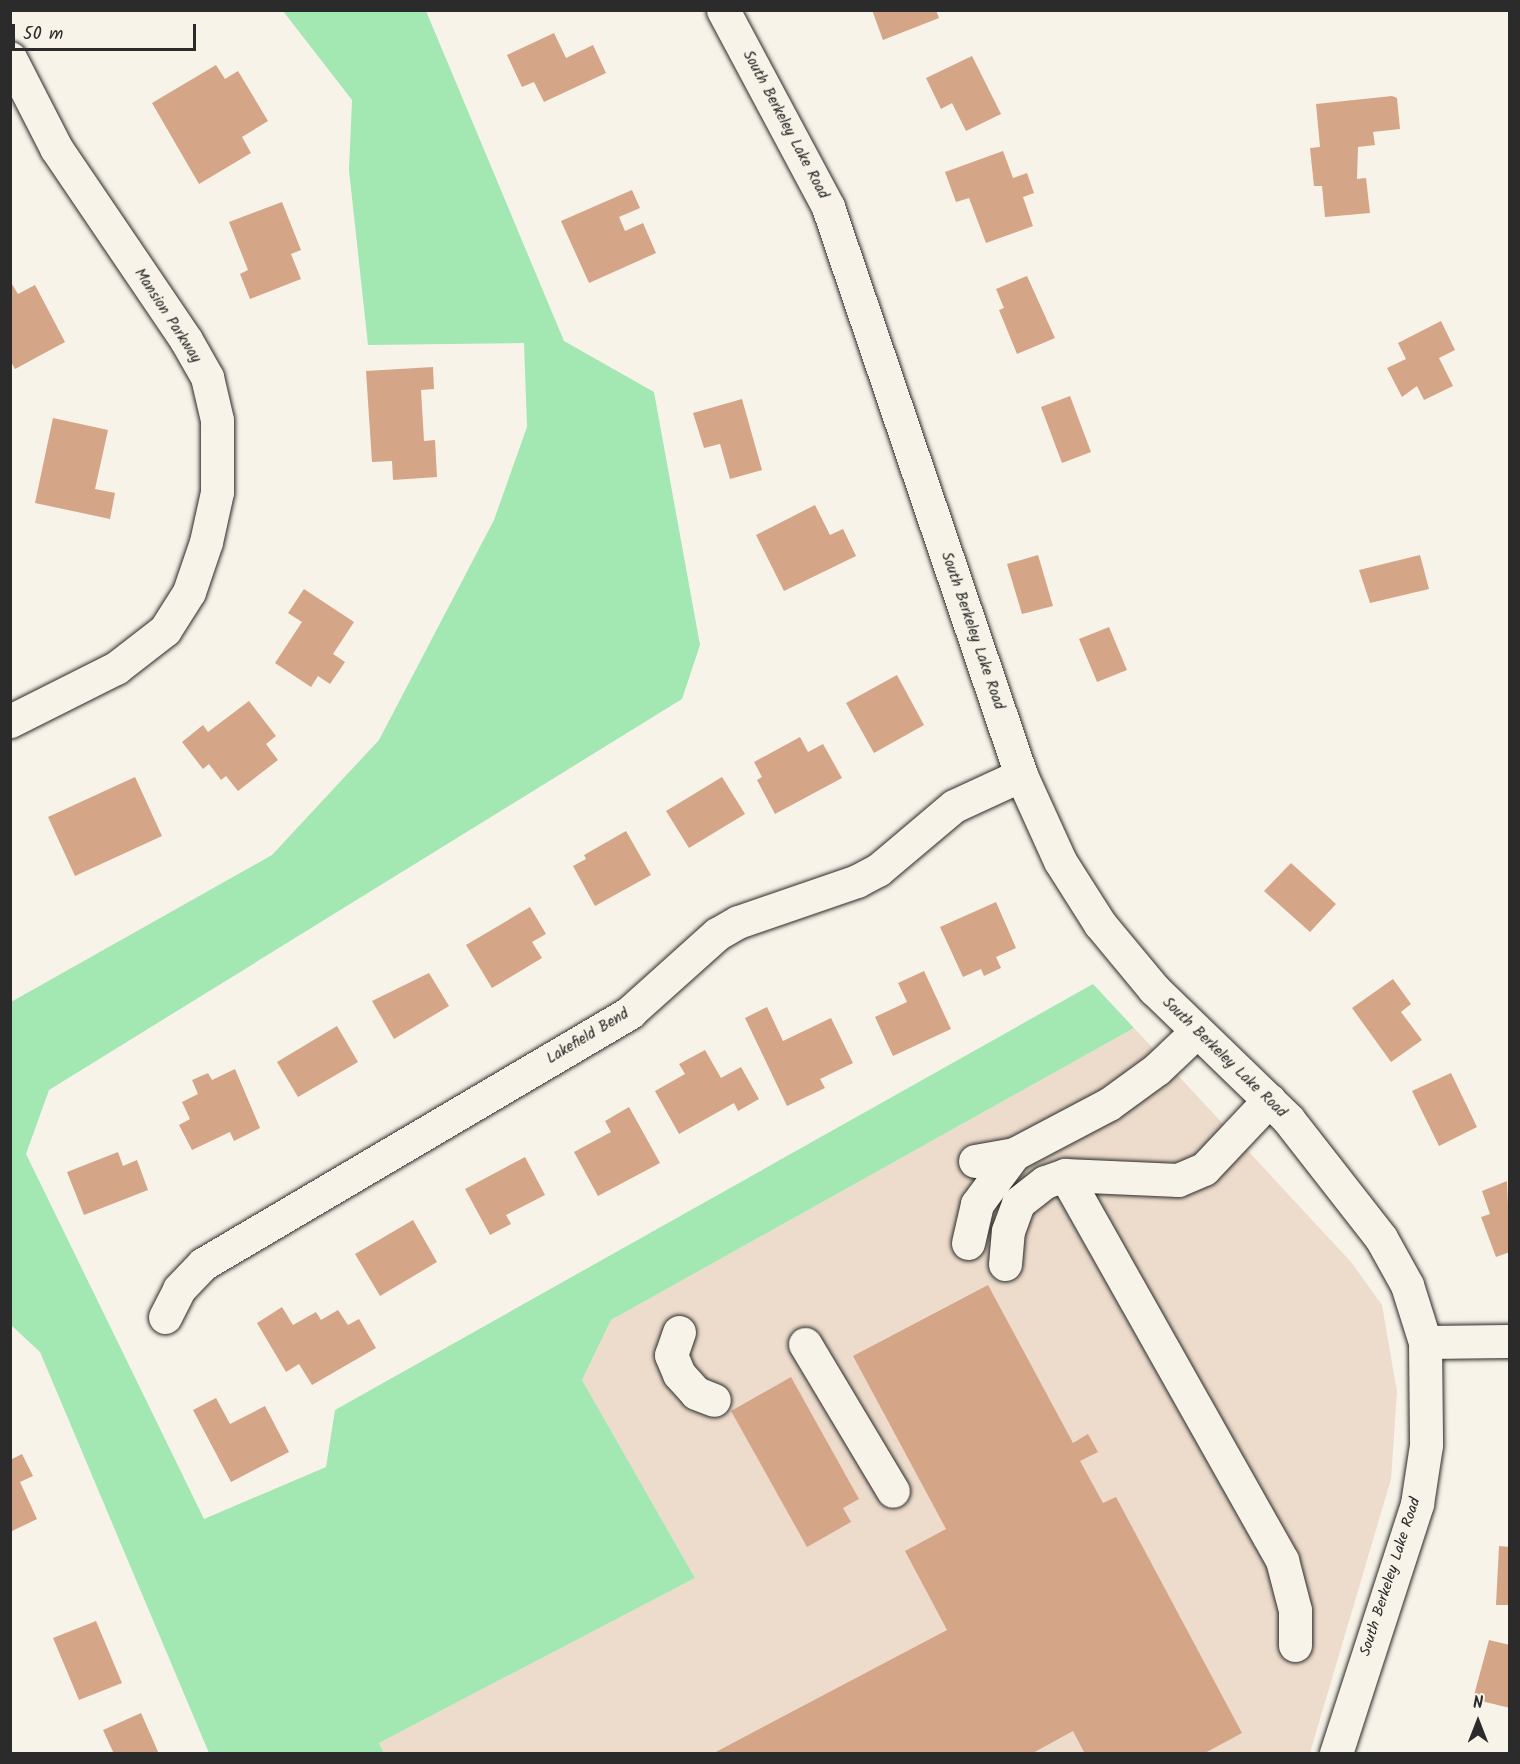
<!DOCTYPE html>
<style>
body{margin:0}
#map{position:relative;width:1520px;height:1764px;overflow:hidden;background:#f7f3e8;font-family:Kalam,sans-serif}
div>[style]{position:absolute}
.built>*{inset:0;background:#eddccb}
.green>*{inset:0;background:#a3e7b3}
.building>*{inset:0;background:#d5a588}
.roads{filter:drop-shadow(0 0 2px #2b2b2b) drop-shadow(0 0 2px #2b2b2b)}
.minor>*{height:33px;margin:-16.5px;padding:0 16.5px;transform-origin:16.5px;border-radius:16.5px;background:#f7f3e8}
span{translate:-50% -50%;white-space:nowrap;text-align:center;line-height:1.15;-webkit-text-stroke:4.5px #f7f3e8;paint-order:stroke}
.street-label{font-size:15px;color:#2b2b2b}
.frame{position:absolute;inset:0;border:12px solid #2b2b2b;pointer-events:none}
.north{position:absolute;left:1448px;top:1692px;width:60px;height:60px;-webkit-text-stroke:4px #f7f3e8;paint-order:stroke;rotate:0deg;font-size:16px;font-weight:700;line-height:24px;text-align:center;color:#2b2b2b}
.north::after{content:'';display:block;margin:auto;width:21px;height:27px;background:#2b2b2b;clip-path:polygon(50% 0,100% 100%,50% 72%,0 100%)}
.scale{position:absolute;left:12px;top:24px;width:184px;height:27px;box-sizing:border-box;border:3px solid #2b2b2b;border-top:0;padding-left:8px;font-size:18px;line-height:21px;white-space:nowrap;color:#2b2b2b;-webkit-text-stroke:4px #f7f3e8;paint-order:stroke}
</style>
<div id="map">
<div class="built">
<div style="clip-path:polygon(1134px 1028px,1351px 1262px,1382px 1305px,1397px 1392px,1391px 1479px,1310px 1753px,384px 1754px,379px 1743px,695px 1578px,582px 1380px,611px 1320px)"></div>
</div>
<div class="green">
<div style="clip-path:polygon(426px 11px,564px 341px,654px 392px,700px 645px,682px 699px,49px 1090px,26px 1154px,204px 1519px,326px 1467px,335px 1410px,1093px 984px,1134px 1028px,611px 1320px,582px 1380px,695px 1578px,379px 1743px,384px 1753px,209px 1753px,40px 1352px,11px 1325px,11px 1002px,272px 855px,379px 740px,494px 520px,527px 427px,524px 343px,368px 345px,349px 170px,352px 100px,283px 11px)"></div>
</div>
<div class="building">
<div style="clip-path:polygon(872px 10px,936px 10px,939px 18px,883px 40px)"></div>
<div style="clip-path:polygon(554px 33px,566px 58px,593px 45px,606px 73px,544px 102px,534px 82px,522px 87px,507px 55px)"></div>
<div style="clip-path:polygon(972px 56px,1001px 114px,966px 131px,952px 103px,941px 109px,926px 78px)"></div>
<div style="clip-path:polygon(216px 65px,225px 79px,238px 71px,268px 121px,242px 137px,251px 153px,199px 184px,152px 103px)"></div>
<div style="clip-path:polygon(1392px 96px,1397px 98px,1400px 129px,1373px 132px,1375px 145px,1358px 147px,1357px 179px,1366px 178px,1370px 213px,1325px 217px,1322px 186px,1314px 186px,1310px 148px,1320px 147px,1316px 104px)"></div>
<div style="clip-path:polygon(1003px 151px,1013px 178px,1027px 173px,1034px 193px,1023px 197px,1033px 226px,986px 243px,969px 198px,956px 202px,945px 172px)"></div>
<div style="clip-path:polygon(632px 190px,640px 208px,619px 217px,625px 231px,643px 223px,656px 253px,589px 283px,561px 221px)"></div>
<div style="clip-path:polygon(282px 202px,301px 250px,291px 254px,301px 279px,250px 299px,240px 274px,248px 270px,229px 222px)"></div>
<div style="clip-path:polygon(1027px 276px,1055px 338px,1017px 354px,999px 310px,1004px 308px,996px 289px)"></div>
<div style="clip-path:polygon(10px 281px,18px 294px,35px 285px,65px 342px,15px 369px,10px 360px)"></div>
<div style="clip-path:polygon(1441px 321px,1455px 350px,1439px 358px,1453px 386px,1424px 400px,1417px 386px,1402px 397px,1387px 368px,1406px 359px,1398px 343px)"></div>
<div style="clip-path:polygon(433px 367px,434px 389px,421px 390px,424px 441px,435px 440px,437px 477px,393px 480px,392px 461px,372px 462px,366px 371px)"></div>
<div style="clip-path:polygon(1070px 396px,1091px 452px,1062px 463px,1041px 407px)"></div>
<div style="clip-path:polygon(742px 399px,762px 470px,730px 479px,720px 444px,704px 448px,693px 413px)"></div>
<div style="clip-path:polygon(53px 418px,108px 430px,95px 489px,115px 493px,110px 519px,35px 503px)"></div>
<div style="clip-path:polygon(815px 505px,830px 535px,843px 529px,856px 556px,784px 591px,756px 535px)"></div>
<div style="clip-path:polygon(1038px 555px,1053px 606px,1022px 614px,1007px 564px)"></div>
<div style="clip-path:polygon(1420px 555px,1429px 589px,1370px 603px,1359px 570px)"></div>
<div style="clip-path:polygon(304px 589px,354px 622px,333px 654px,345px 662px,330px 684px,318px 676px,311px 687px,275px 663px,302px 622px,288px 613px)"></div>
<div style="clip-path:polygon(1109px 627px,1127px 670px,1097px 682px,1079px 639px)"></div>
<div style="clip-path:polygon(897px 675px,924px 725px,874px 753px,846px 703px)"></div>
<div style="clip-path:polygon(249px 701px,276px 736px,266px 744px,278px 760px,238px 791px,226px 776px,221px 780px,209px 764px,203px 769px,182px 742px,203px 725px,208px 732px)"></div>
<div style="clip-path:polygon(800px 737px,808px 752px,823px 744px,842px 778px,775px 814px,757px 780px,762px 777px,754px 762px)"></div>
<div style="clip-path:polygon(135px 777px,162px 836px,75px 876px,48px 817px)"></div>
<div style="clip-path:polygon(722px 777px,745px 814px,689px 848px,666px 811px)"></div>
<div style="clip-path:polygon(626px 831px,651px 875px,595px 906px,573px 866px,586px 859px,584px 855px)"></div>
<div style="clip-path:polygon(1291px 863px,1336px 904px,1310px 932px,1264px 891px)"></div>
<div style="clip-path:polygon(996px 902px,1016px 948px,996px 957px,1001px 968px,984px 976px,981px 969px,963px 977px,940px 927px)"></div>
<div style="clip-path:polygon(530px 907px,546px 934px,532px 942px,542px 958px,492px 988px,466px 945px)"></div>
<div style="clip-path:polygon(924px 971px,951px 1029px,893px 1056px,875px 1017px,907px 1002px,898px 983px)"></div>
<div style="clip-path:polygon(429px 973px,449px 1006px,394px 1039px,372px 1001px)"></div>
<div style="clip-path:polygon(1393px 979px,1411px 1004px,1401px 1012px,1422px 1040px,1391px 1062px,1352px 1008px)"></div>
<div style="clip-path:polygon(767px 1007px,783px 1041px,831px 1018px,853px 1063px,820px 1079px,825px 1088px,787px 1106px,745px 1018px)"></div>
<div style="clip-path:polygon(337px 1026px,358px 1062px,298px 1097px,277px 1062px)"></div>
<div style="clip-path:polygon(705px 1050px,721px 1078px,741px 1067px,759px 1099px,738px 1111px,734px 1103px,679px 1134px,655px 1091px,685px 1074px,679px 1064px)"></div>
<div style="clip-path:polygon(235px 1069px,260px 1128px,234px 1141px,230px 1132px,192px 1150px,179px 1125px,190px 1119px,182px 1102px,198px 1094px,192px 1080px,208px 1073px,212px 1080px)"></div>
<div style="clip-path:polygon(1451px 1073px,1477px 1127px,1439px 1146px,1412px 1091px)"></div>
<div style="clip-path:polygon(629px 1107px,660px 1163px,598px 1196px,574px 1152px,611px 1132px,605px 1121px)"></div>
<div style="clip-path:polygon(118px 1152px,123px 1166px,137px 1160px,148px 1190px,84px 1215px,67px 1172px)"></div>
<div style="clip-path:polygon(525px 1157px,545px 1195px,506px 1215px,511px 1224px,490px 1235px,465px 1189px)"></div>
<div style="clip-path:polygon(1507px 1181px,1510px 1252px,1496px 1257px,1481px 1217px,1490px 1214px,1482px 1191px)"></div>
<div style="clip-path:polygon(413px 1220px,437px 1262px,380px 1296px,355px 1254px)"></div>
<div style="clip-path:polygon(988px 1285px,1073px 1443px,1088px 1434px,1098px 1452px,1080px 1461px,1103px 1503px,1116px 1497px,1242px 1733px,1203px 1754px,1085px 1754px,1073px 1731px,1031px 1754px,712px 1754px,947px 1630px,905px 1551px,946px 1529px,853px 1356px)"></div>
<div style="clip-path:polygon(282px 1307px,293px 1325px,316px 1312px,321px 1320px,338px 1310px,348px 1325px,359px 1319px,376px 1348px,312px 1385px,299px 1364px,286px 1372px,257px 1323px)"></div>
<div style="clip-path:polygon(791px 1377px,859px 1499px,843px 1508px,851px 1522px,807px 1547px,731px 1411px)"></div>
<div style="clip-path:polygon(216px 1398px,230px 1424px,265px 1406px,289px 1452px,231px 1482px,193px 1410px)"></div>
<div style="clip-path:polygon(22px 1454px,33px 1476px,20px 1482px,37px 1519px,10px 1532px,10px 1460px)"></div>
<div style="clip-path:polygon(1499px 1546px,1510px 1547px,1510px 1605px,1496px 1605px)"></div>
<div style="clip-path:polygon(96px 1621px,122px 1683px,79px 1700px,53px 1638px)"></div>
<div style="clip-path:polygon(1489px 1640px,1510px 1645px,1510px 1708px,1473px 1699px)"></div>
<div style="clip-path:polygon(141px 1713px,159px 1754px,114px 1754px,103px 1730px)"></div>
</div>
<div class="roads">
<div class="minor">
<div style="left:723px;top:10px;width:223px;rotate:61.9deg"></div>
<div style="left:828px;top:207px;width:600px;rotate:71.23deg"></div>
<div style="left:1021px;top:775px;width:94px;rotate:65.6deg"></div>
<div style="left:1060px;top:861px;width:75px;rotate:57.6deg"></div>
<div style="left:1100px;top:924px;width:85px;rotate:50.3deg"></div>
<div style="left:1154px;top:989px;width:187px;rotate:44.1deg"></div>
<div style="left:1288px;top:1119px;width:151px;rotate:52deg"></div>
<div style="left:1381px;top:1238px;width:54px;rotate:61deg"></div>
<div style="left:1407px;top:1285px;width:60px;rotate:72.5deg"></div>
<div style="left:1425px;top:1342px;width:103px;rotate:89.4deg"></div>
<div style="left:1426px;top:1445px;width:60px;rotate:98.7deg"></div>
<div style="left:1417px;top:1504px;width:263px;rotate:108deg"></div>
<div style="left:10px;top:58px;width:101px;rotate:62.9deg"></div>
<div style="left:56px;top:148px;width:232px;rotate:55.9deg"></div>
<div style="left:186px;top:340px;width:43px;rotate:60.4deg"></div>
<div style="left:207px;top:377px;width:44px;rotate:76.9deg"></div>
<div style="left:217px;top:420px;width:72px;rotate:90deg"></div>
<div style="left:217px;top:492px;width:51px;rotate:102.4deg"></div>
<div style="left:206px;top:542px;width:53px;rotate:108.8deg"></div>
<div style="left:189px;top:592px;width:45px;rotate:122.3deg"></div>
<div style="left:165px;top:630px;width:62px;rotate:142.2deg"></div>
<div style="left:116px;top:668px;width:119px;rotate:153.4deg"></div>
<div style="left:975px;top:1161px;width:40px;rotate:-10deg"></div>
<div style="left:1014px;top:1154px;width:107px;rotate:-27.8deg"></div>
<div style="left:1109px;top:1104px;width:59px;rotate:-36.1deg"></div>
<div style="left:1157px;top:1069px;width:52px;rotate:-43.5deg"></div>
<div style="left:1065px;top:1175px;width:442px;rotate:60.6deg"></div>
<div style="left:1282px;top:1560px;width:52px;rotate:75.4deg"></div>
<div style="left:1295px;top:1610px;width:35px;rotate:90deg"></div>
<div style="left:968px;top:1243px;width:40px;rotate:-77deg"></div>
<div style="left:977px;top:1204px;width:62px;rotate:-53.5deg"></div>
<div style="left:1005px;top:1264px;width:33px;rotate:-85deg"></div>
<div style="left:1008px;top:1231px;width:30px;rotate:-70deg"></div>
<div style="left:1018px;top:1203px;width:34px;rotate:-38deg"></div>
<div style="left:1045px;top:1182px;width:21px;rotate:-19deg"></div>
<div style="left:1065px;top:1175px;width:113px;rotate:2.5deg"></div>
<div style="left:1178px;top:1180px;width:28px;rotate:-23deg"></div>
<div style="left:1204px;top:1169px;width:95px;rotate:-46.7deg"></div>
<div style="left:165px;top:1317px;width:31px;rotate:-63deg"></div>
<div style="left:179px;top:1289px;width:35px;rotate:-46deg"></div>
<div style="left:203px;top:1264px;width:496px;rotate:-30.5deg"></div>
<div style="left:630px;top:1012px;width:117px;rotate:-41.9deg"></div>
<div style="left:717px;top:934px;width:24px;rotate:-30deg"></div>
<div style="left:738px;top:922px;width:126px;rotate:-19deg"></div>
<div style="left:857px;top:881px;width:24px;rotate:-28deg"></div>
<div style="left:878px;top:870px;width:99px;rotate:-40.1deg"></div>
<div style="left:954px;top:806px;width:74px;rotate:-24.8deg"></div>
<div style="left:679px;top:1332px;width:24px;rotate:109deg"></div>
<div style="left:671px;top:1355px;width:21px;rotate:67deg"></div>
<div style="left:679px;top:1374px;width:25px;rotate:48deg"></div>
<div style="left:696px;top:1393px;width:19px;rotate:21deg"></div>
<div style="left:1425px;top:1342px;width:85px;rotate:-0.7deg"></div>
<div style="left:805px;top:1344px;width:171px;rotate:59.1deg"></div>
</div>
</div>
<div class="street-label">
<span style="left:785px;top:125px;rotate:62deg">South Berkeley Lake Road</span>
<span style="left:167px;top:316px;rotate:57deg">Mansion Parkway</span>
<span style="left:972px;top:631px;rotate:71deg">South Berkeley Lake Road</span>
<span style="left:588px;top:1037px;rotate:-31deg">Lakefield Bend</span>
<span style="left:1224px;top:1058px;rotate:44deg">South Berkeley Lake Road</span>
<span style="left:1391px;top:1577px;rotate:-72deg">South Berkeley Lake Road</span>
</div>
<div class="frame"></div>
<div class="north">N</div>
<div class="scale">50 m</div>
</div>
